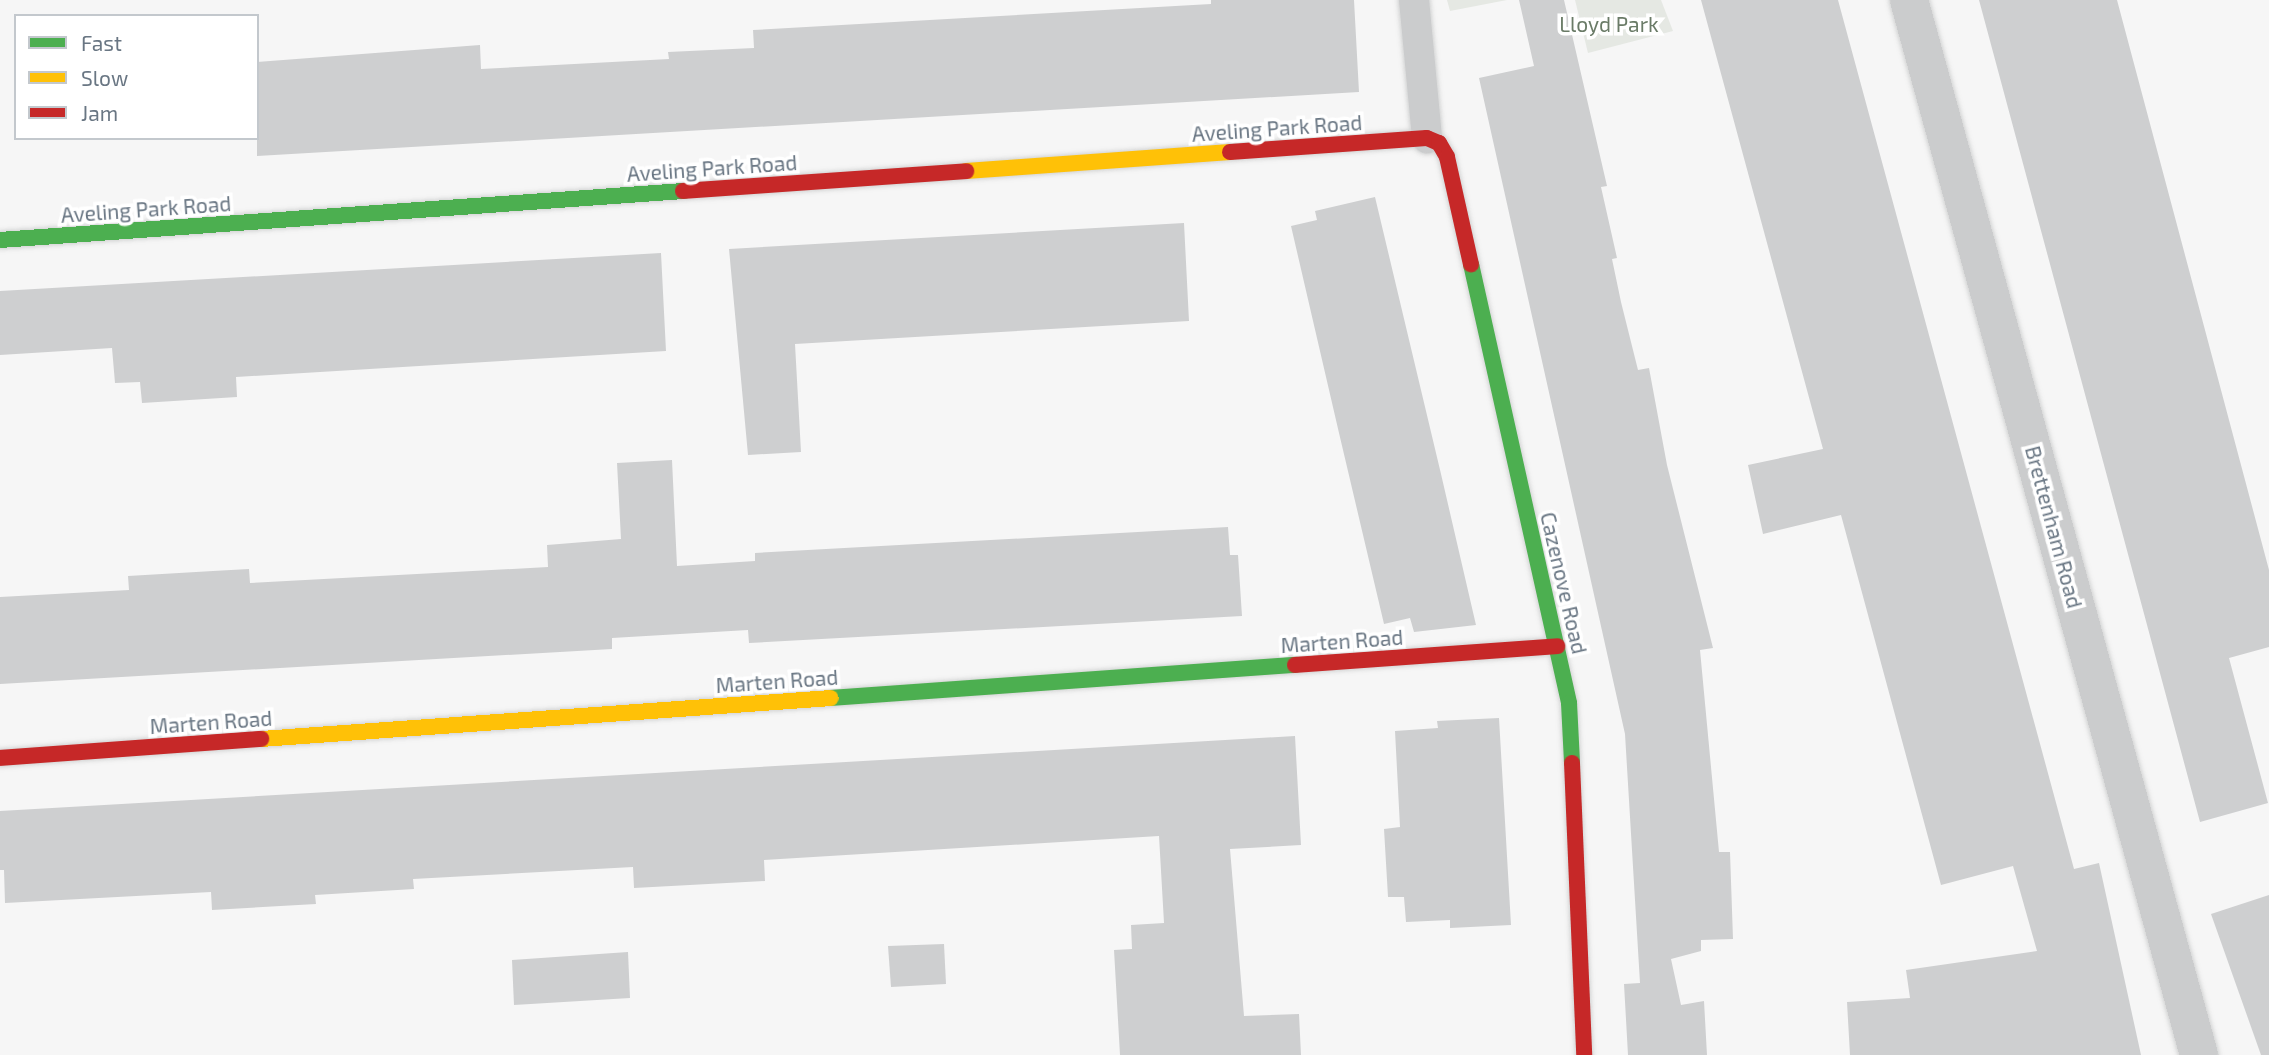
<!DOCTYPE html>
<style>
body{margin:0}
#map{position:relative;width:2269px;height:1055px;overflow:hidden;background:#f6f6f6;font-family:"Exo 2",sans-serif}
div>[style]{position:absolute}
.green>*{inset:0;background:#e5e8e3}
.building>*{inset:0;background:#cecfd0}
.roads{filter:drop-shadow(0 0 2px #d3d4d4) drop-shadow(0 0 2px #d3d4d4)}
.lane>*{height:30px;margin:-15px;padding:0 15px;transform-origin:15px;border-radius:15px;background:#cbcccd}
.street>*{height:38px;margin:-19px;padding:0 19px;transform-origin:19px;border-radius:19px;background:#cbcccd}
.fast>*{height:16px;margin:-8px;padding:0 8px;transform-origin:8px;border-radius:8px;background:#4caf50}
.slow>*{height:16px;margin:-8px;padding:0 8px;transform-origin:8px;border-radius:8px;background:#ffc107}
.jam>*{height:16px;margin:-8px;padding:0 8px;transform-origin:8px;border-radius:8px;background:#c62828}
span{translate:-50% -50%;white-space:nowrap;text-align:center;line-height:1.15;-webkit-text-stroke:7px #fff;paint-order:stroke}
.park-label{font-size:21px;color:#6a7b67}
.street-label{font-size:21px;color:#697683}
.legend{position:absolute;left:14px;top:14px;width:245px;height:126px;box-sizing:border-box;background:#fff;border:2px solid #c3c8cd;margin:0;padding:9px 12px;list-style:none;font-size:21px;color:#697683}
.legend li{display:flex;align-items:center;gap:14px;height:35px}
.legend b{width:35px;border:2px solid #c3c8cd}
</style>
<div id="map">
<div class="green">
<div style="clip-path:polygon(1447px 0,1507px 0,1450px 11px)"></div>
<div style="clip-path:polygon(1575px 0,1661px 0,1673px 31px,1588px 53px)"></div>
</div>
<div class="building">
<div style="clip-path:polygon(1211px 0,1354px 0,1359px 92px,257px 156px,257px 62px,480px 45px,481px 69px,669px 59px,668px 52px,754px 48px,753px 30px,1211px 4px)"></div>
<div style="clip-path:polygon(1519px 0,1564px 0,1607px 186px,1601px 187px,1617px 258px,1612px 259px,1621px 302px,1638px 370px,1649px 368px,1667px 465px,1713px 648px,1700px 650px,1719px 852px,1730px 852px,1733px 939px,1701px 940px,1701px 951px,1671px 959px,1681px 1005px,1704px 1001px,1707px 1055px,1628px 1055px,1624px 984px,1640px 983px,1625px 734px,1479px 78px,1534px 66px)"></div>
<div style="clip-path:polygon(1701px 0,1838px 0,2074px 869px,2099px 863px,2141px 1055px,1850px 1055px,1847px 1002px,1910px 998px,1906px 970px,2037px 951px,2013px 866px,1941px 885px,1841px 515px,1763px 534px,1748px 465px,1823px 449px)"></div>
<div style="clip-path:polygon(1979px 0,2117px 0,2269px 570px,2269px 647px,2229px 658px,2268px 803px,2200px 822px)"></div>
<div style="clip-path:polygon(1375px 197px,1441px 474px,1476px 625px,1414px 632px,1410px 618px,1384px 624px,1339px 433px,1291px 226px,1317px 220px,1315px 211px)"></div>
<div style="clip-path:polygon(1184px 223px,1189px 321px,795px 344px,801px 452px,748px 455px,729px 249px)"></div>
<div style="clip-path:polygon(661px 253px,666px 351px,236px 377px,237px 397px,142px 403px,140px 382px,115px 383px,112px 348px,0 355px,0 291px)"></div>
<div style="clip-path:polygon(672px 460px,677px 566px,755px 561px,755px 553px,1228px 527px,1230px 555px,1238px 555px,1242px 616px,749px 643px,748px 630px,612px 638px,612px 649px,0 684px,0 597px,129px 590px,128px 576px,213px 571px,249px 569px,250px 583px,548px 567px,547px 545px,621px 539px,617px 463px)"></div>
<div style="clip-path:polygon(1499px 718px,1511px 925px,1450px 928px,1450px 920px,1406px 922px,1404px 897px,1388px 897px,1384px 829px,1400px 827px,1395px 731px,1438px 728px,1437px 721px)"></div>
<div style="clip-path:polygon(1295px 736px,1301px 845px,1230px 849px,1244px 1016px,1299px 1014px,1301px 1055px,1120px 1055px,1114px 950px,1132px 949px,1131px 925px,1164px 923px,1159px 836px,764px 860px,765px 881px,634px 888px,633px 867px,413px 879px,414px 889px,315px 895px,316px 904px,212px 910px,211px 892px,5px 903px,4px 870px,0 870px,0 811px)"></div>
<div style="clip-path:polygon(2269px 895px,2269px 1055px,2261px 1055px,2211px 914px)"></div>
<div style="clip-path:polygon(944px 944px,946px 984px,891px 987px,888px 946px)"></div>
<div style="clip-path:polygon(628px 952px,630px 998px,514px 1005px,512px 960px)"></div>
</div>
<div class="roads">
<div class="lane">
<div style="left:1414px;top:0;width:139px;rotate:84.6deg"></div>
</div>
<div class="street">
<div style="left:1909px;top:0;width:1094px;rotate:74.63deg"></div>
</div>
<div class="fast">
<div style="left:0;top:240px;width:685px;rotate:-4.1deg"></div>
<div style="left:1471px;top:264px;width:450px;rotate:77.4deg"></div>
<div style="left:1569px;top:703px;width:60px;rotate:87.1deg"></div>
<div style="left:831px;top:698px;width:465px;rotate:-4.1deg"></div>
</div>
<div class="slow">
<div style="left:966px;top:171px;width:265px;rotate:-4.1deg"></div>
<div style="left:261px;top:739px;width:571px;rotate:-4.11deg"></div>
</div>
<div class="jam">
<div style="left:1230px;top:152px;width:197px;rotate:-4.1deg"></div>
<div style="left:1427px;top:138px;width:13px;rotate:23deg"></div>
<div style="left:1439px;top:143px;width:16px;rotate:60deg"></div>
<div style="left:1447px;top:157px;width:110px;rotate:77.4deg"></div>
<div style="left:683px;top:191px;width:284px;rotate:-4deg"></div>
<div style="left:1295px;top:665px;width:263px;rotate:-4.1deg"></div>
<div style="left:0;top:758px;width:262px;rotate:-4.2deg"></div>
<div style="left:1572px;top:763px;width:292px;rotate:87.6deg"></div>
</div>
</div>
<div class="park-label">
<span style="left:1609px;top:24px">Lloyd Park</span>
</div>
<div class="street-label">
<span style="left:1277px;top:128px;rotate:-4deg">Aveling Park Road</span>
<span style="left:712px;top:168px;rotate:-4deg">Aveling Park Road</span>
<span style="left:146px;top:209px;rotate:-4deg">Aveling Park Road</span>
<span style="left:2054px;top:527px;rotate:75deg">Brettenham Road</span>
<span style="left:1564px;top:583px;rotate:77deg">Cazenove Road</span>
<span style="left:1342px;top:641px;rotate:-4deg">Marten Road</span>
<span style="left:777px;top:681px;rotate:-4deg">Marten Road</span>
<span style="left:211px;top:722px;rotate:-4deg">Marten Road</span>
</div>
<ul class="legend">
<li><b style="height:9px;background:#4caf50"></b>Fast</li>
<li><b style="height:9px;background:#ffc107"></b>Slow</li>
<li><b style="height:9px;background:#c62828"></b>Jam</li>
</ul>
</div>
